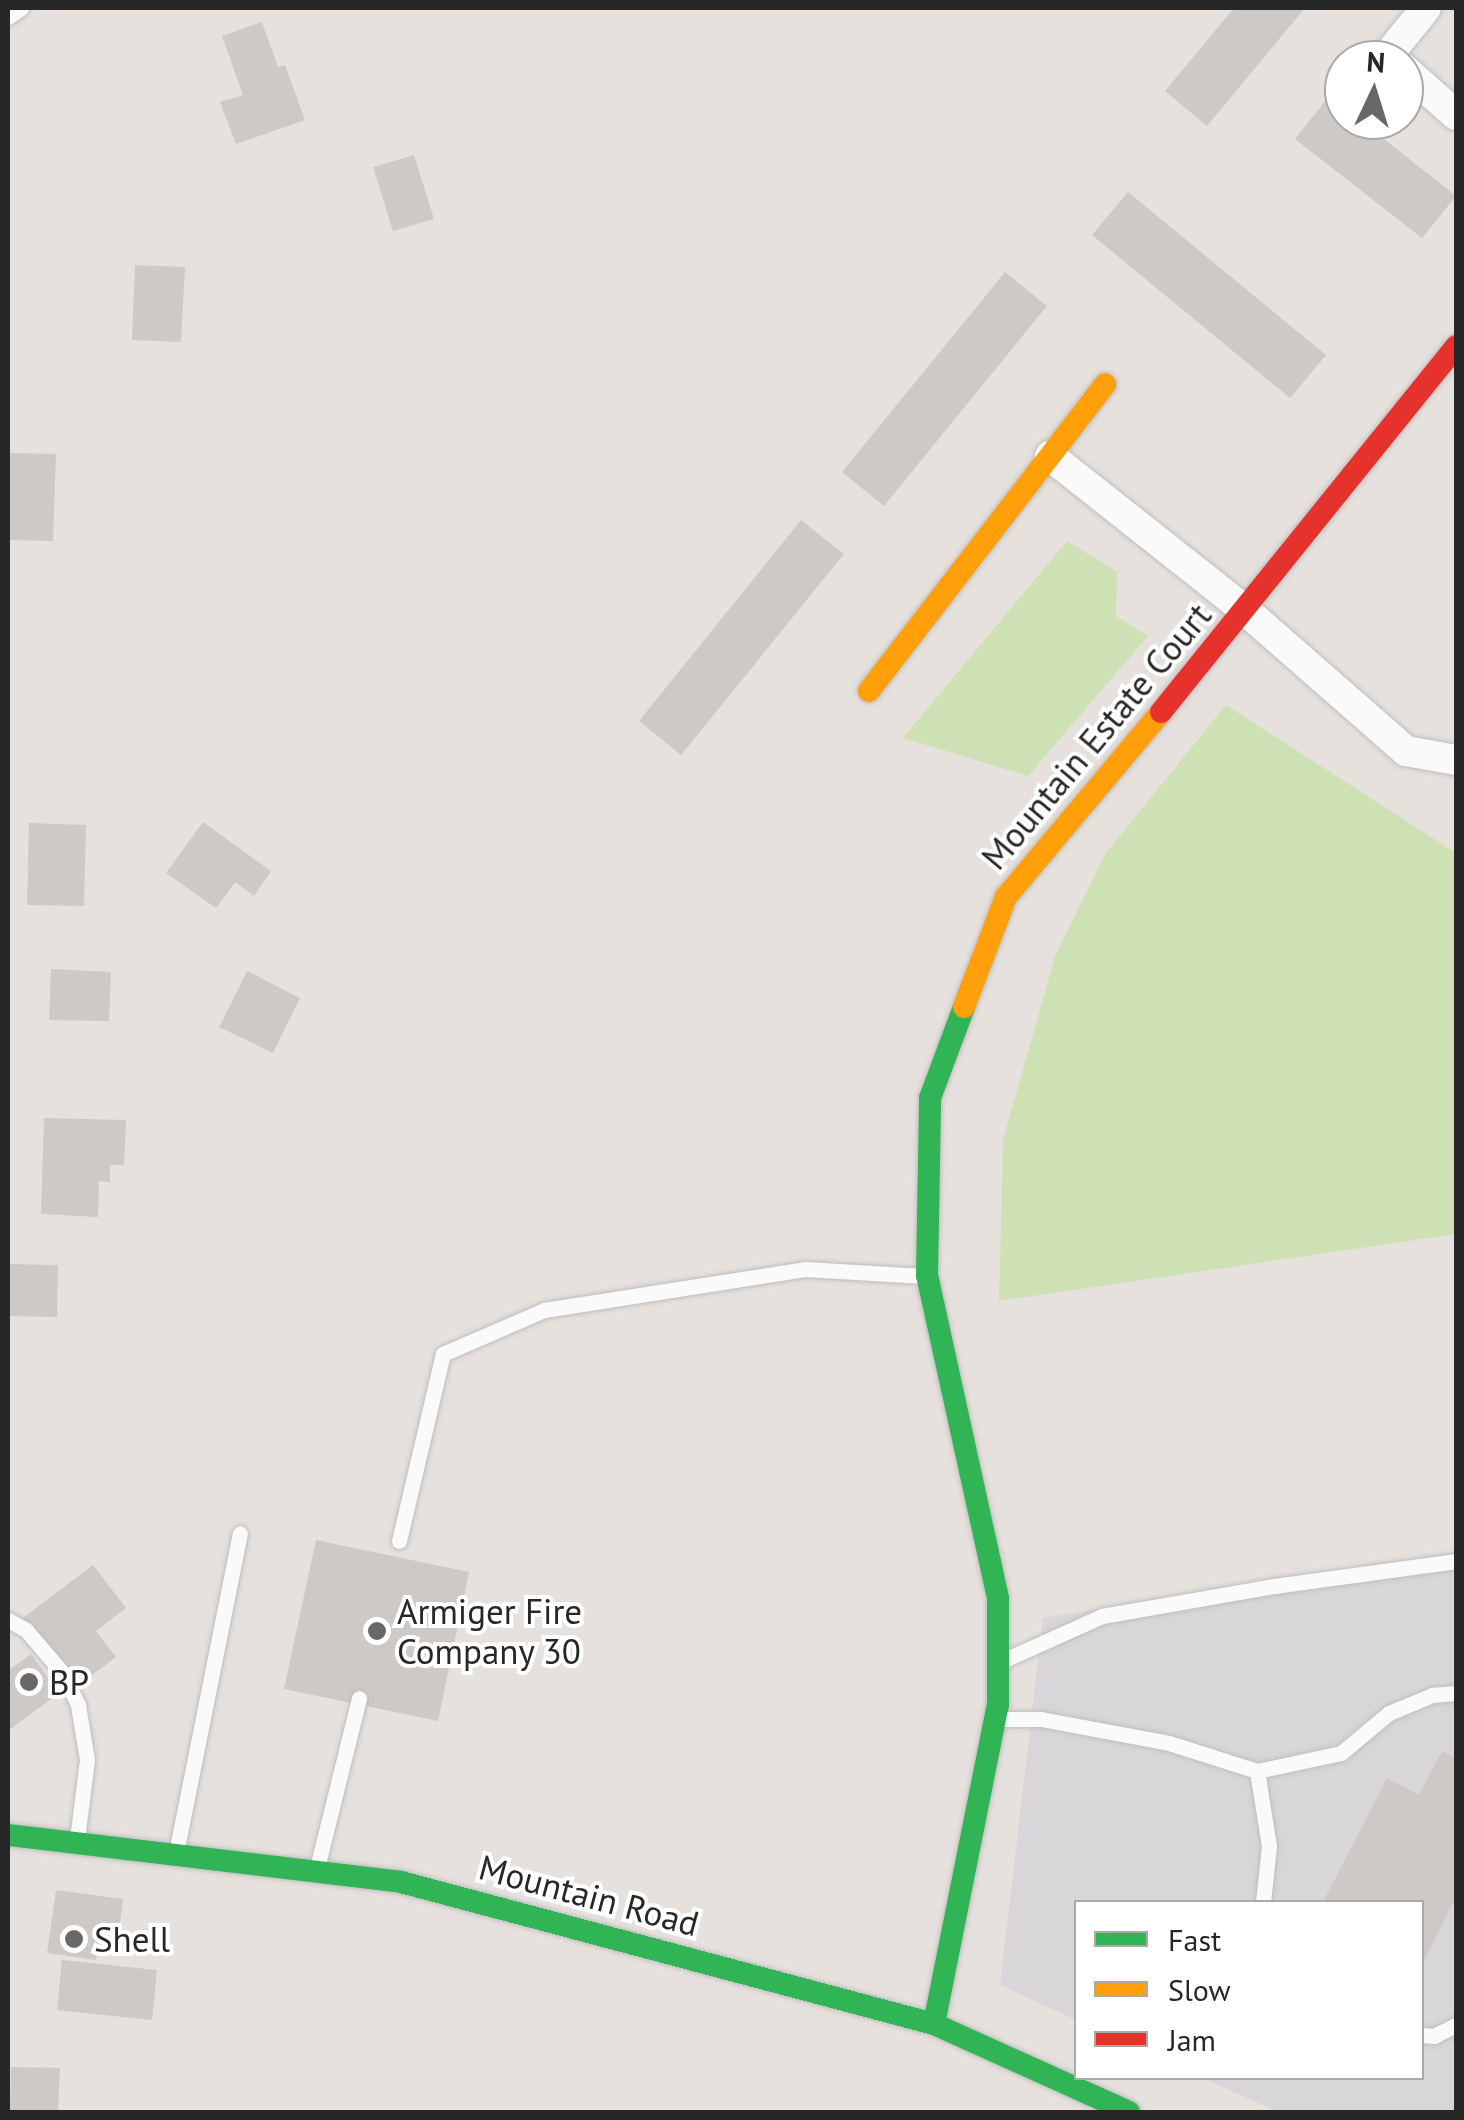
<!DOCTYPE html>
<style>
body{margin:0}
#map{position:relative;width:1464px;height:2120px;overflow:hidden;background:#e6e1dd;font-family:"PT Sans",sans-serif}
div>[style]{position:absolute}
.industrial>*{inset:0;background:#d9d6d9}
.green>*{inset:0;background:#cee1b5}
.building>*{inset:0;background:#cdc9c7}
.roads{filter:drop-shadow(0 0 2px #bfbebf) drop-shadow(0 0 2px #bfbebf)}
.lane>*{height:15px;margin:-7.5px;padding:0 7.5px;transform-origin:7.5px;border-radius:7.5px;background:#fbfafa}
.street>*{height:30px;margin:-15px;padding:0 15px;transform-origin:15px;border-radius:15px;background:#fbfafa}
.fast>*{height:22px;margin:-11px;padding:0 11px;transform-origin:11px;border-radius:11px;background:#30b455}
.slow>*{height:22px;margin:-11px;padding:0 11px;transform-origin:11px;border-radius:11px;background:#ff9f0a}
.jam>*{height:22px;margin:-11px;padding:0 11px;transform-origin:11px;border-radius:11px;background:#e5322d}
.dots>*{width:28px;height:28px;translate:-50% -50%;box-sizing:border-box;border:5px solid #fff;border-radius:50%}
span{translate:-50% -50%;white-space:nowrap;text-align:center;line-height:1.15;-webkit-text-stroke:8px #fff;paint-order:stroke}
.street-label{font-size:35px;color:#272727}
.poi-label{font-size:35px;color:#272727}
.left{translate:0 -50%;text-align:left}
.frame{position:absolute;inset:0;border:10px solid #272727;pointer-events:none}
.legend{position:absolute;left:1074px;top:1900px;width:350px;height:180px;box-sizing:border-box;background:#fff;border:2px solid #a9a9a9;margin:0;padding:12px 18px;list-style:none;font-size:30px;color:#272727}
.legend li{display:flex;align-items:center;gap:20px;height:50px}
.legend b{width:50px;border:2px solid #a9a9a9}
.north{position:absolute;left:1324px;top:40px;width:100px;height:100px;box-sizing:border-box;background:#fff;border:2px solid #a9a9a9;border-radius:50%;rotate:4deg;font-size:28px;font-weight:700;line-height:40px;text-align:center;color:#272727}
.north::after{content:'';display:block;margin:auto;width:35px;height:45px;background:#6a6867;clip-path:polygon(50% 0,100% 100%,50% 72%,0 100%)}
</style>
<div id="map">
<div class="industrial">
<div style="clip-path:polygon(1456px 1552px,1456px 2112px,1279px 2112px,1202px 2078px,1422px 2078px,1422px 1902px,1076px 1902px,1076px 2020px,1000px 1985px,1043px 1618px)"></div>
</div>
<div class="green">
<div style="clip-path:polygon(1067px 541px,1117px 572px,1116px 616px,1148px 636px,1028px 776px,903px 738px)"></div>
<div style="clip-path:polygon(1226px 705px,1456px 853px,1456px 1234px,999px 1301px,1003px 1140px,1055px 956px,1106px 853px)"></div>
</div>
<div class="building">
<div style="clip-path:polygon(1234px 8px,1305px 8px,1207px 126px,1165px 91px)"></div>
<div style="clip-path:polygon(262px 22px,278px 67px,285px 65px,305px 120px,236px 144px,220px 102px,243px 95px,222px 36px)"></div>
<div style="clip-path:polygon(1329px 96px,1344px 107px,1344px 120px,1360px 120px,1456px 196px,1422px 238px,1295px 139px)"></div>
<div style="clip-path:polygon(414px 155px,434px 219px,393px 231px,373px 167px)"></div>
<div style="clip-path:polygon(1128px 192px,1326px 355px,1290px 398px,1092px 235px)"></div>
<div style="clip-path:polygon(135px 265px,185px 267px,181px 342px,132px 340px)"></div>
<div style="clip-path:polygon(1005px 272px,1047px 306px,884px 506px,842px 472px)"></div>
<div style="clip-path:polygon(10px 453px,56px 454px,53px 541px,8px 540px)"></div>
<div style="clip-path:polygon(801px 520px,844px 554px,681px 755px,639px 721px)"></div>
<div style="clip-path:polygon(203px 822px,271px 871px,254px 896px,235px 882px,216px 908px,166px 873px)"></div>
<div style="clip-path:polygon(29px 823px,86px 825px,84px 906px,27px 905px)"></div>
<div style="clip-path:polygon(51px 969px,111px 972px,109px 1021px,49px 1020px)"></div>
<div style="clip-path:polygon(247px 971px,300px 998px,273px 1053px,219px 1027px)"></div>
<div style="clip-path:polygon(44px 1118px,126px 1120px,124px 1165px,110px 1165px,110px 1182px,99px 1181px,98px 1217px,41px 1214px)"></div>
<div style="clip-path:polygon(9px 1264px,58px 1265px,57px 1317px,8px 1316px)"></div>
<div style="clip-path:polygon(316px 1540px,469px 1572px,438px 1721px,284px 1689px)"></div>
<div style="clip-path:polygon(93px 1565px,126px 1608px,96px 1631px,116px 1657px,84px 1681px,70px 1681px,23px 1618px)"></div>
<div style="clip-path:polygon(31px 1654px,59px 1693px,8px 1731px,8px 1671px)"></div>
<div style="clip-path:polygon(1442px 1751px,1456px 1758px,1456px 1897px,1422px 1965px,1422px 1902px,1323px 1902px,1387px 1778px,1419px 1795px)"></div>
<div style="clip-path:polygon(56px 1890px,123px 1899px,120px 1924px,101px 1922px,96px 1960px,47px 1953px)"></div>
<div style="clip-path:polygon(62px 1960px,157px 1970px,152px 2020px,57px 2010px)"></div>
<div style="clip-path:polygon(11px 2067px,60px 2068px,58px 2112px,10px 2112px)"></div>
</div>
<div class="roads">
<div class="lane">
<div style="left:8px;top:17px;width:16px;rotate:-35deg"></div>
<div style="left:399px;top:1541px;width:192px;rotate:-76.8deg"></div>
<div style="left:443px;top:1354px;width:110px;rotate:-23.5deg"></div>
<div style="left:544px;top:1310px;width:264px;rotate:-8.9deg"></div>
<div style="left:805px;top:1269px;width:119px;rotate:3.4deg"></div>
<div style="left:8px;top:1620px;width:21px;rotate:29deg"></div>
<div style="left:26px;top:1630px;width:54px;rotate:49.5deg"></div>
<div style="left:61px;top:1671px;width:38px;rotate:63deg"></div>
<div style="left:78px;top:1705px;width:56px;rotate:80.7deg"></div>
<div style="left:87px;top:1760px;width:80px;rotate:97.2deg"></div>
<div style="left:1002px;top:1661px;width:110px;rotate:-24.2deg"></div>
<div style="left:1102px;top:1616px;width:175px;rotate:-9.9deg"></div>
<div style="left:1274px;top:1586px;width:184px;rotate:-7.8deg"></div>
<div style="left:999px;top:1719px;width:42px"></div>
<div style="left:1041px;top:1719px;width:130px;rotate:10.6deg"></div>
<div style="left:1169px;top:1743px;width:92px;rotate:17.7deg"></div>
<div style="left:1257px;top:1771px;width:86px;rotate:-12.1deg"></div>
<div style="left:1341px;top:1753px;width:62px;rotate:-39.8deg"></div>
<div style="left:1389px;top:1713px;width:47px;rotate:-22.7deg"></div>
<div style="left:1432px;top:1695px;width:24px;rotate:-5deg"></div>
<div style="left:1257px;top:1771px;width:76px;rotate:80.9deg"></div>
<div style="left:1269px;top:1846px;width:56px;rotate:96.1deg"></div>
<div style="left:176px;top:1853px;width:326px;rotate:-78.7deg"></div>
<div style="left:317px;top:1868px;width:175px;rotate:-76.1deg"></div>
<div style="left:1422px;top:2035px;width:12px;rotate:5deg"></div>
<div style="left:1434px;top:2036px;width:25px;rotate:-27deg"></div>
</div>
<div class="street">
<div style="left:1394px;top:60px;width:8px;rotate:-140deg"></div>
<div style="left:1388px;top:55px;width:60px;rotate:-51deg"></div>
<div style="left:1404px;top:69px;width:69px;rotate:41.5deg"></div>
<div style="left:1050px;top:456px;width:250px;rotate:38.3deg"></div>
<div style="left:1246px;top:611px;width:213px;rotate:41.2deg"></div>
<div style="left:1406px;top:751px;width:51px;rotate:10.2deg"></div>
</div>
<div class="fast">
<div style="left:8px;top:1835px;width:396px;rotate:6.8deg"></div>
<div style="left:401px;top:1882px;width:552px;rotate:14.92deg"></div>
<div style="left:934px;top:2024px;width:214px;rotate:24.3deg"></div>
<div style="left:934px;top:2024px;width:325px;rotate:-78.7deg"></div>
<div style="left:998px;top:1705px;width:107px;rotate:-90deg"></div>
<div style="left:998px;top:1598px;width:330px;rotate:-102.4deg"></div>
<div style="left:927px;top:1276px;width:178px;rotate:-89deg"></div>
<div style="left:930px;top:1098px;width:97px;rotate:-69.5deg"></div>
</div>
<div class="slow">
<div style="left:869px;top:691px;width:387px;rotate:-52.4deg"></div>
<div style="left:964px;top:1007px;width:118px;rotate:-69.1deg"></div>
<div style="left:1006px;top:897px;width:241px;rotate:-50deg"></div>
</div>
<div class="jam">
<div style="left:1161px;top:712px;width:470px;rotate:-51.1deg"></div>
</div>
</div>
<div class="dots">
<div style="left:377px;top:1631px;background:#6a6867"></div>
<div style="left:29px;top:1682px;background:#6a6867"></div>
<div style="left:74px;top:1939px;background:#6a6867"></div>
</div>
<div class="street-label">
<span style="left:1096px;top:736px;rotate:-50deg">Mountain Estate Court</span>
<span style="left:589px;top:1895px;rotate:15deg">Mountain Road</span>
</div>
<div class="poi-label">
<span class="left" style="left:397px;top:1631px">Armiger Fire<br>Company 30</span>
<span class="left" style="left:49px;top:1682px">BP</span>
<span class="left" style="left:94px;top:1939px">Shell</span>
</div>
<div class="frame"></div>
<ul class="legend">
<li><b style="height:12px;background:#30b455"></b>Fast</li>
<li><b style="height:12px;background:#ff9f0a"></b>Slow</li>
<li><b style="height:12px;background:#e5322d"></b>Jam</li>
</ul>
<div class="north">N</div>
</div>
